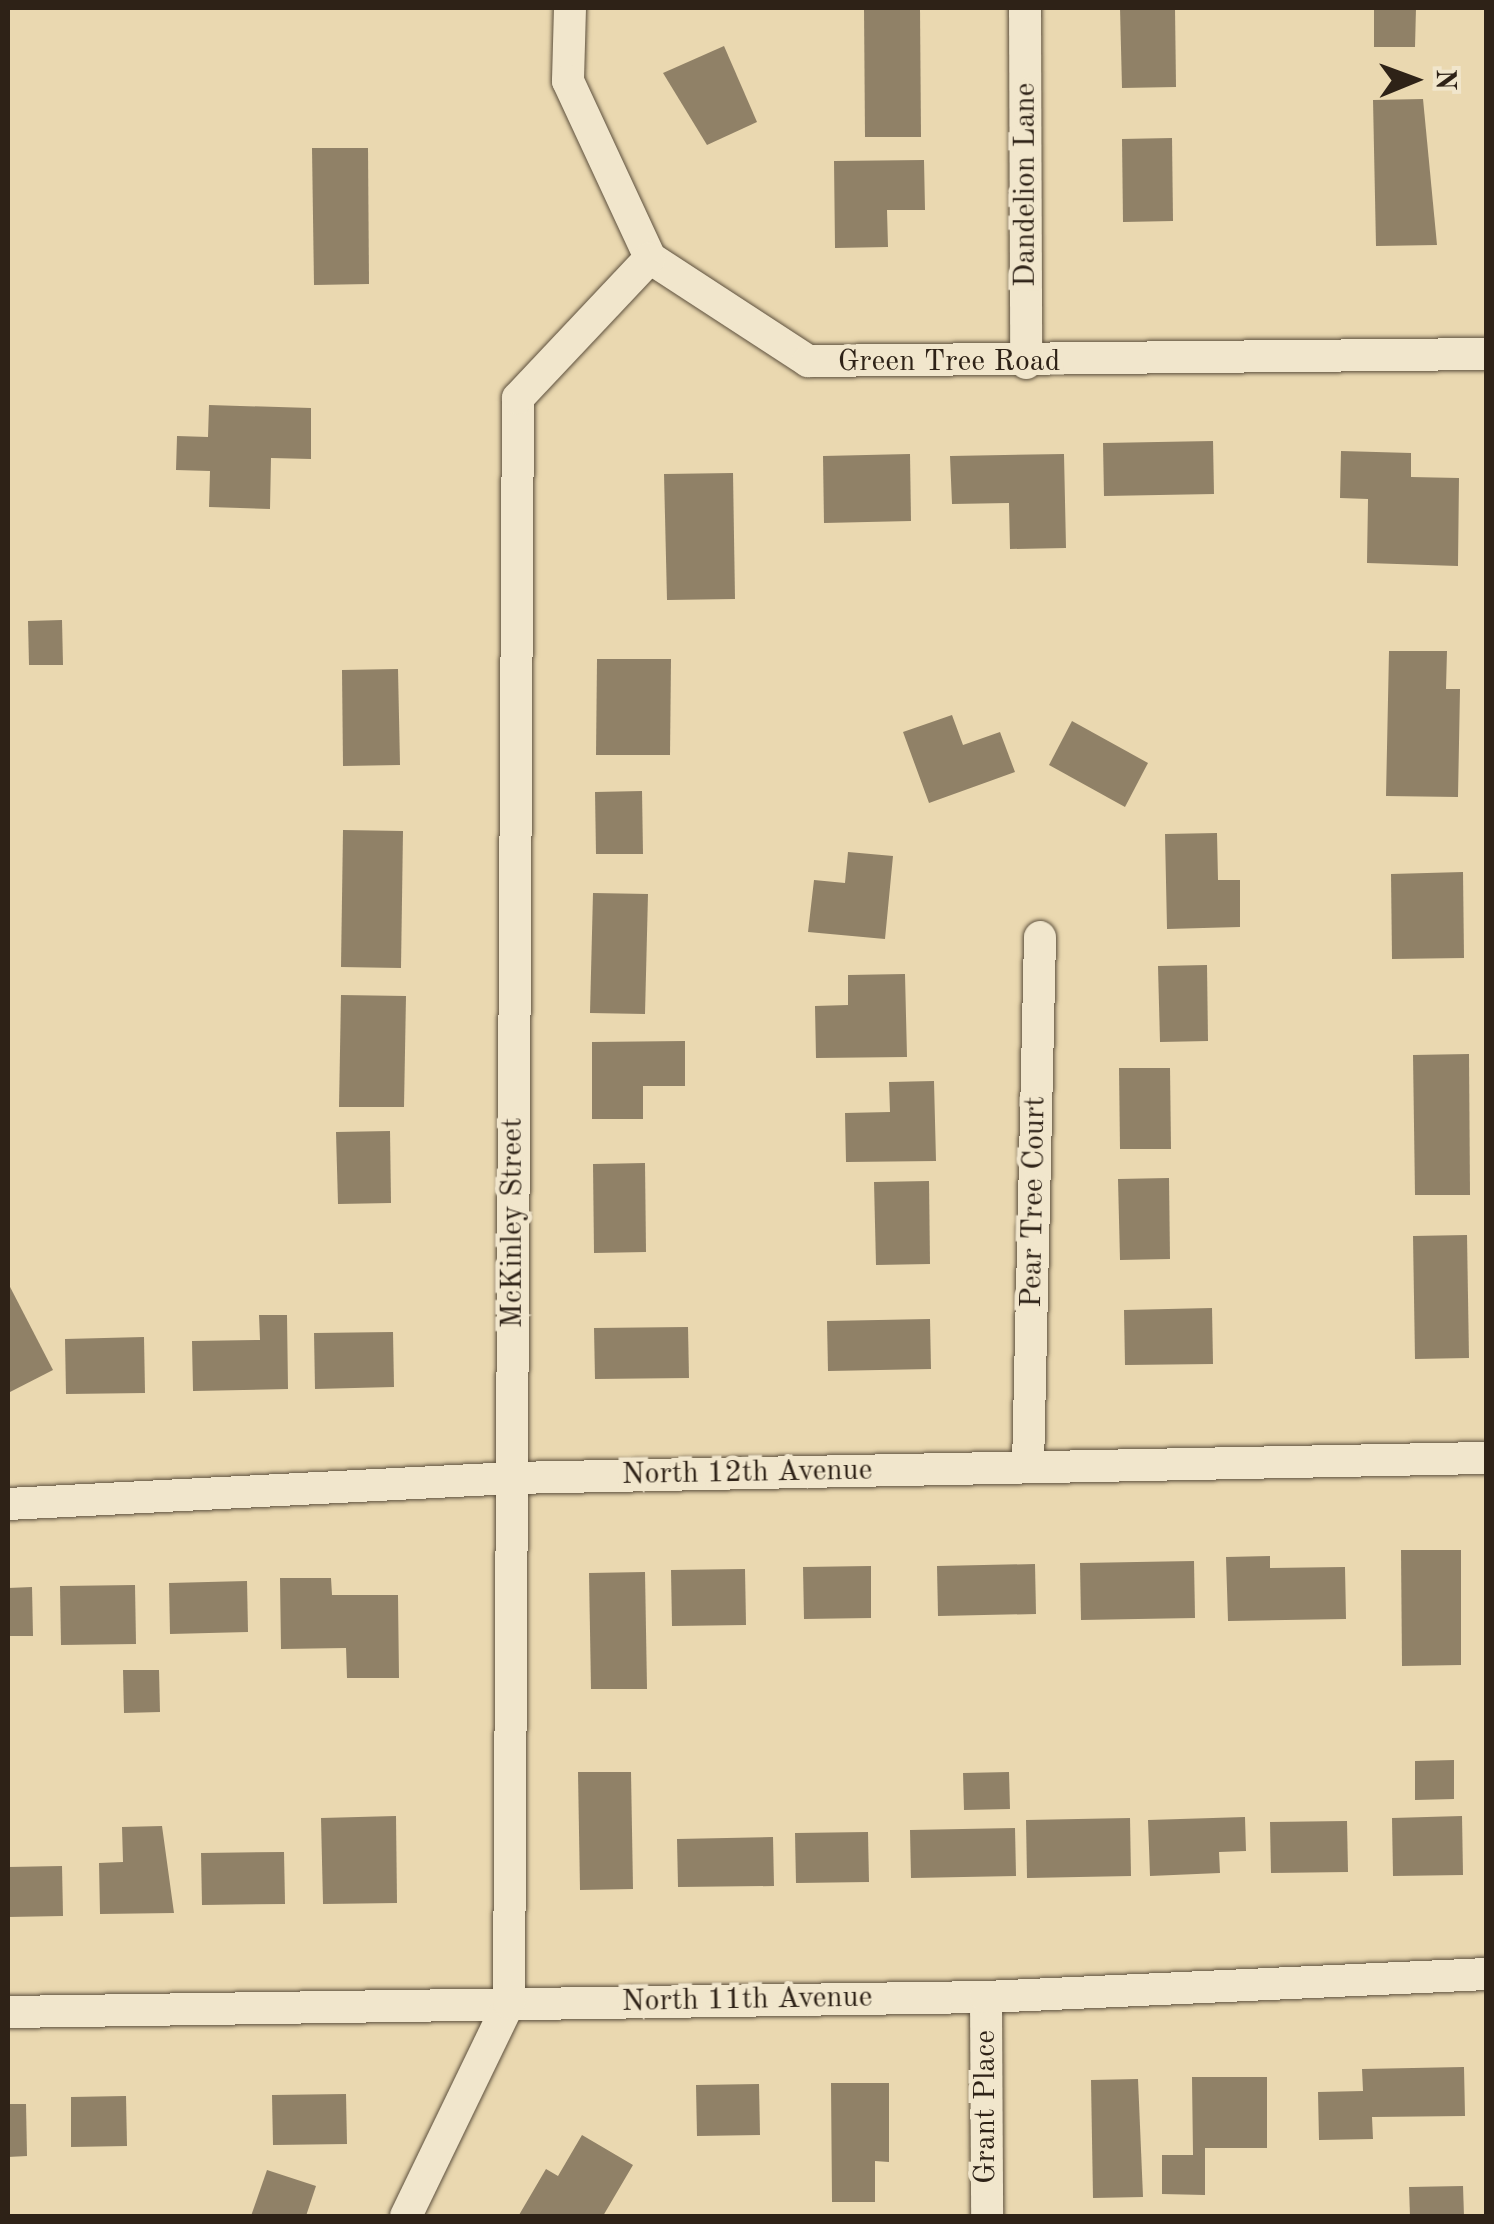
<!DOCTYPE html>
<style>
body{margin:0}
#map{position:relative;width:1494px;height:2224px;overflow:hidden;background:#ead8b0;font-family:"Old Standard TT",serif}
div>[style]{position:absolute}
.building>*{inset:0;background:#908167}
.roads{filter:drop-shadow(0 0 2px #5d503d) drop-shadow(0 0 2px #5d503d)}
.street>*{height:32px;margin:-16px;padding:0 16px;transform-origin:16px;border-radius:16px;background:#f1e6cc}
span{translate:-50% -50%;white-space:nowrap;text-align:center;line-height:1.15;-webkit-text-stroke:9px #f1e6cc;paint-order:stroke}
.street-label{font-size:30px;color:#2e2217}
.frame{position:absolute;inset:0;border:10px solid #2e2217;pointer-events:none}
.north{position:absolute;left:1364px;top:30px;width:100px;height:100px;-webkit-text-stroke:8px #f1e6cc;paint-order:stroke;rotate:89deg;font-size:28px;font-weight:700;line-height:40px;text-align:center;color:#2e2217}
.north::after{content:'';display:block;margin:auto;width:35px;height:45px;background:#2e2217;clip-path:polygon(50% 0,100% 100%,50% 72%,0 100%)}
</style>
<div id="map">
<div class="building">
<div style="clip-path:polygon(864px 8px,920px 8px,921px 137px,865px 137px)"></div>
<div style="clip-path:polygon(1120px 8px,1175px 8px,1176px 87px,1122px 88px)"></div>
<div style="clip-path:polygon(1374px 8px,1416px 8px,1415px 47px,1374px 47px)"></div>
<div style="clip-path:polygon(724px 46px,757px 122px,707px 145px,663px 73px)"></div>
<div style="clip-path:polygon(1423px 99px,1437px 245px,1376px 246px,1373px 100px)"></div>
<div style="clip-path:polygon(1172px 138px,1173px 221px,1123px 222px,1122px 139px)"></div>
<div style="clip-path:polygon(312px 148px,368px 148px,369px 284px,314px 285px)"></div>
<div style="clip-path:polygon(924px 160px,925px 210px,887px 210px,888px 247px,835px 248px,834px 161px)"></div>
<div style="clip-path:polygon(209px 405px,311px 408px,311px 459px,271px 458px,270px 509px,209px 507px,210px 471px,176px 470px,177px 436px,208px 437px)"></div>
<div style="clip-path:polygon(1213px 441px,1214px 494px,1104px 496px,1103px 443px)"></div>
<div style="clip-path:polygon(1341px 451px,1411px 453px,1411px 477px,1459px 478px,1458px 566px,1367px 563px,1368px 499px,1340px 498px)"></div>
<div style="clip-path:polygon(910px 454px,911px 521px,824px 523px,823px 456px)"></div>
<div style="clip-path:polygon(1064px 454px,1066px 548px,1010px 549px,1009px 503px,952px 504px,950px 456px)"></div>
<div style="clip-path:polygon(733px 473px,735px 599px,667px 600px,664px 474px)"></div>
<div style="clip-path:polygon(62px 620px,63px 665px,29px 665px,28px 621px)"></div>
<div style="clip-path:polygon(1389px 651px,1447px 651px,1446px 689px,1460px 689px,1458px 797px,1386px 796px)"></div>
<div style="clip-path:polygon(597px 659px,671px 659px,670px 755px,596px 755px)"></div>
<div style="clip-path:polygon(398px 669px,400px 765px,343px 766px,342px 670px)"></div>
<div style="clip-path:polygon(952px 715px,963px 745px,1000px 732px,1015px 772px,929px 803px,903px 732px)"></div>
<div style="clip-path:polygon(1072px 721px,1148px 763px,1125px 807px,1049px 765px)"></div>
<div style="clip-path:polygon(642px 791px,643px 854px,596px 854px,595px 792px)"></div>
<div style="clip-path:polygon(343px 830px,403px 831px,401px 968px,341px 967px)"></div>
<div style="clip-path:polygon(1217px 833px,1218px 880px,1240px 880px,1240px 927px,1167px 929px,1165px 834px)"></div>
<div style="clip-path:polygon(848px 852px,893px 856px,885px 939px,808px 932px,814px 880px,845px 883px)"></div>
<div style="clip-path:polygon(1463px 872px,1464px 958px,1392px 959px,1391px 874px)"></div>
<div style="clip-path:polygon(593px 893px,648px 894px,645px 1014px,590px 1013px)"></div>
<div style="clip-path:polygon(1207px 965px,1208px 1041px,1160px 1042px,1158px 966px)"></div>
<div style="clip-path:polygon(905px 974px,907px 1057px,816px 1058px,815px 1006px,848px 1005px,848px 975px)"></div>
<div style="clip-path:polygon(341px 995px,406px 996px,404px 1107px,339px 1107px)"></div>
<div style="clip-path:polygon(685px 1041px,685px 1086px,643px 1086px,643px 1119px,592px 1119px,592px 1042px)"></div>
<div style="clip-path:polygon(1469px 1054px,1470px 1195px,1415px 1195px,1413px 1055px)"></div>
<div style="clip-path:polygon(1119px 1068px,1170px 1068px,1171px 1149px,1120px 1149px)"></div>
<div style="clip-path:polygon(934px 1081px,936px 1161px,846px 1162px,845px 1113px,890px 1112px,889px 1082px)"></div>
<div style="clip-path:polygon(390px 1131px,391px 1203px,338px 1204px,336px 1132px)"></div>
<div style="clip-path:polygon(645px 1163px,646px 1252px,594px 1253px,593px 1164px)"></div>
<div style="clip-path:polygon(1169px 1178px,1170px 1259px,1120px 1260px,1118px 1179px)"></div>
<div style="clip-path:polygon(929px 1181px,930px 1264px,876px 1265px,874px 1182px)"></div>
<div style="clip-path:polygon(1467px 1235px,1469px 1358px,1415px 1359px,1413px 1236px)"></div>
<div style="clip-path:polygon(8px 1283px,53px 1370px,10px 1392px,8px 1388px)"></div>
<div style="clip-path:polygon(1212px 1308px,1213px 1364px,1125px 1365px,1124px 1310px)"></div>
<div style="clip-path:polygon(259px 1315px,287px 1315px,288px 1389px,193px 1391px,192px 1341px,260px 1340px)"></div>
<div style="clip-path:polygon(930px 1319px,931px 1369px,828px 1371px,827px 1321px)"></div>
<div style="clip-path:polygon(688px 1327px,689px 1378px,595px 1379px,594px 1328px)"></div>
<div style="clip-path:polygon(393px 1332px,394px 1387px,315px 1389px,314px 1333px)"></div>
<div style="clip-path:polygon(144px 1337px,145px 1393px,66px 1394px,65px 1339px)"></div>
<div style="clip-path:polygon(1401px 1550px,1461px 1550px,1461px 1665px,1402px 1666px)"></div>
<div style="clip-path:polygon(1270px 1556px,1270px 1568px,1345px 1567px,1346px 1619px,1228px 1621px,1226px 1557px)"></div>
<div style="clip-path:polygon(1194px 1561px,1195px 1618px,1081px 1620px,1080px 1563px)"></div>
<div style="clip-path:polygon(1035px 1564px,1036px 1614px,938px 1616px,937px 1566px)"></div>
<div style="clip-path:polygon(871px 1566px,871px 1618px,804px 1619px,803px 1567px)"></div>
<div style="clip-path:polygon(745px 1569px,746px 1625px,672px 1626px,671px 1570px)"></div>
<div style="clip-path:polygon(645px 1572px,647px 1689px,591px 1689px,589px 1573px)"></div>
<div style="clip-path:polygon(280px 1578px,331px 1578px,332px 1595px,398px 1595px,399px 1678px,347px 1678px,346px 1648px,281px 1649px)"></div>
<div style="clip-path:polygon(247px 1581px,248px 1632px,170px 1634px,169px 1583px)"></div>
<div style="clip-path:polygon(135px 1585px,136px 1644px,61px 1645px,60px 1586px)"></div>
<div style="clip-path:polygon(32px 1587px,33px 1636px,8px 1636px,8px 1588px)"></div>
<div style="clip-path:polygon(123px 1670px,159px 1670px,160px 1712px,124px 1713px)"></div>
<div style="clip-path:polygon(1454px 1760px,1454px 1799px,1415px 1800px,1415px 1761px)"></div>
<div style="clip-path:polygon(578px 1772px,631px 1772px,633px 1889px,580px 1890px)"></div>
<div style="clip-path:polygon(1009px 1772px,1010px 1809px,964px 1810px,963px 1773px)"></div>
<div style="clip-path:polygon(396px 1816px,397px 1903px,323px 1904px,321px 1818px)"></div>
<div style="clip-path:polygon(1462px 1816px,1463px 1875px,1393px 1876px,1392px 1818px)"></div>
<div style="clip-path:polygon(1245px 1817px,1246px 1851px,1219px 1852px,1220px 1873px,1150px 1876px,1148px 1820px)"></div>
<div style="clip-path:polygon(1130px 1818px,1131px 1876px,1027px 1878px,1026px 1820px)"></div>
<div style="clip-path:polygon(1347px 1821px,1348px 1872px,1271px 1873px,1270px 1822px)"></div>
<div style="clip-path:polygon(162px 1826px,174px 1913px,100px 1914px,99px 1863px,123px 1862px,122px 1827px)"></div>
<div style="clip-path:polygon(1015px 1828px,1016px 1876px,911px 1878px,910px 1830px)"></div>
<div style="clip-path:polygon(868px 1832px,869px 1882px,796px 1883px,795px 1833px)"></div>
<div style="clip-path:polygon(773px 1837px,774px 1886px,678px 1887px,677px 1839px)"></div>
<div style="clip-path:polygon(284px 1852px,285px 1904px,202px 1905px,201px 1853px)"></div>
<div style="clip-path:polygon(62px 1866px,63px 1916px,8px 1917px,8px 1867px)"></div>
<div style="clip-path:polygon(1464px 2067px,1465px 2116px,1372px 2117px,1373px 2139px,1319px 2140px,1318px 2092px,1363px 2091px,1362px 2069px)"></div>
<div style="clip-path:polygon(1192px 2077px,1267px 2077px,1267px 2148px,1205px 2148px,1205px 2195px,1162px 2194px,1162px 2155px,1193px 2155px)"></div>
<div style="clip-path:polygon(1138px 2079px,1143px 2197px,1093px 2198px,1091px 2080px)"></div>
<div style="clip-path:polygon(831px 2083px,889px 2083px,889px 2162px,875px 2161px,875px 2202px,832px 2202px)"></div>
<div style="clip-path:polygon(759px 2084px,760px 2135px,697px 2136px,696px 2085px)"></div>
<div style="clip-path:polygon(346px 2094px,347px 2144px,273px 2145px,272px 2095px)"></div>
<div style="clip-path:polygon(126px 2096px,127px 2146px,71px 2147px,71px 2097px)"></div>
<div style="clip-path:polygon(8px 2104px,26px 2104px,27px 2156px,8px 2157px)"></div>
<div style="clip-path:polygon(582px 2135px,633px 2165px,603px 2216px,519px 2215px,546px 2169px,558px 2176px)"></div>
<div style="clip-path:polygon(267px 2170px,316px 2186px,306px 2216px,251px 2216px)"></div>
<div style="clip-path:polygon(1463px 2186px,1464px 2216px,1410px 2216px,1409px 2187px)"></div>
</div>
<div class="roads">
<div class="street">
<div style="left:570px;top:8px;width:73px;rotate:91.6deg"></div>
<div style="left:568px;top:81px;width:195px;rotate:65.1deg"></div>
<div style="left:650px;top:258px;width:189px;rotate:33.1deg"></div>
<div style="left:808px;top:361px;width:678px;rotate:-0.59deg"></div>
<div style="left:1025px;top:8px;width:355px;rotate:89.8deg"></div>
<div style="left:1028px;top:1467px;width:530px;rotate:-88.7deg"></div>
<div style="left:8px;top:1504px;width:505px;rotate:-2.95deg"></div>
<div style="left:512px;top:1478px;width:974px;rotate:-1.18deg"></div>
<div style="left:986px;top:1997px;width:219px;rotate:89.7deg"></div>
<div style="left:8px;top:2012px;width:978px;rotate:-0.88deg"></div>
<div style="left:986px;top:1997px;width:501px;rotate:-2.63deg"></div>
<div style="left:406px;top:2216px;width:237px;rotate:-64.2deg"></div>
<div style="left:509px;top:2003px;width:1605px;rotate:-89.68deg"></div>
<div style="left:518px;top:398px;width:192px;rotate:-46.7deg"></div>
</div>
</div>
<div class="street-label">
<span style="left:1026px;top:185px;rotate:-90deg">Dandelion Lane</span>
<span style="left:949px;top:362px">Green Tree Road</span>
<span style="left:1034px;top:1202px;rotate:-89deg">Pear Tree Court</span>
<span style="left:513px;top:1223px;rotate:-90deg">McKinley Street</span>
<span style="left:747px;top:1473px;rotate:-1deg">North 12th Avenue</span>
<span style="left:747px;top:2000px;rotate:-1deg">North 11th Avenue</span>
<span style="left:986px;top:2107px;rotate:-90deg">Grant Place</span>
</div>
<div class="frame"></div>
<div class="north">N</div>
</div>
